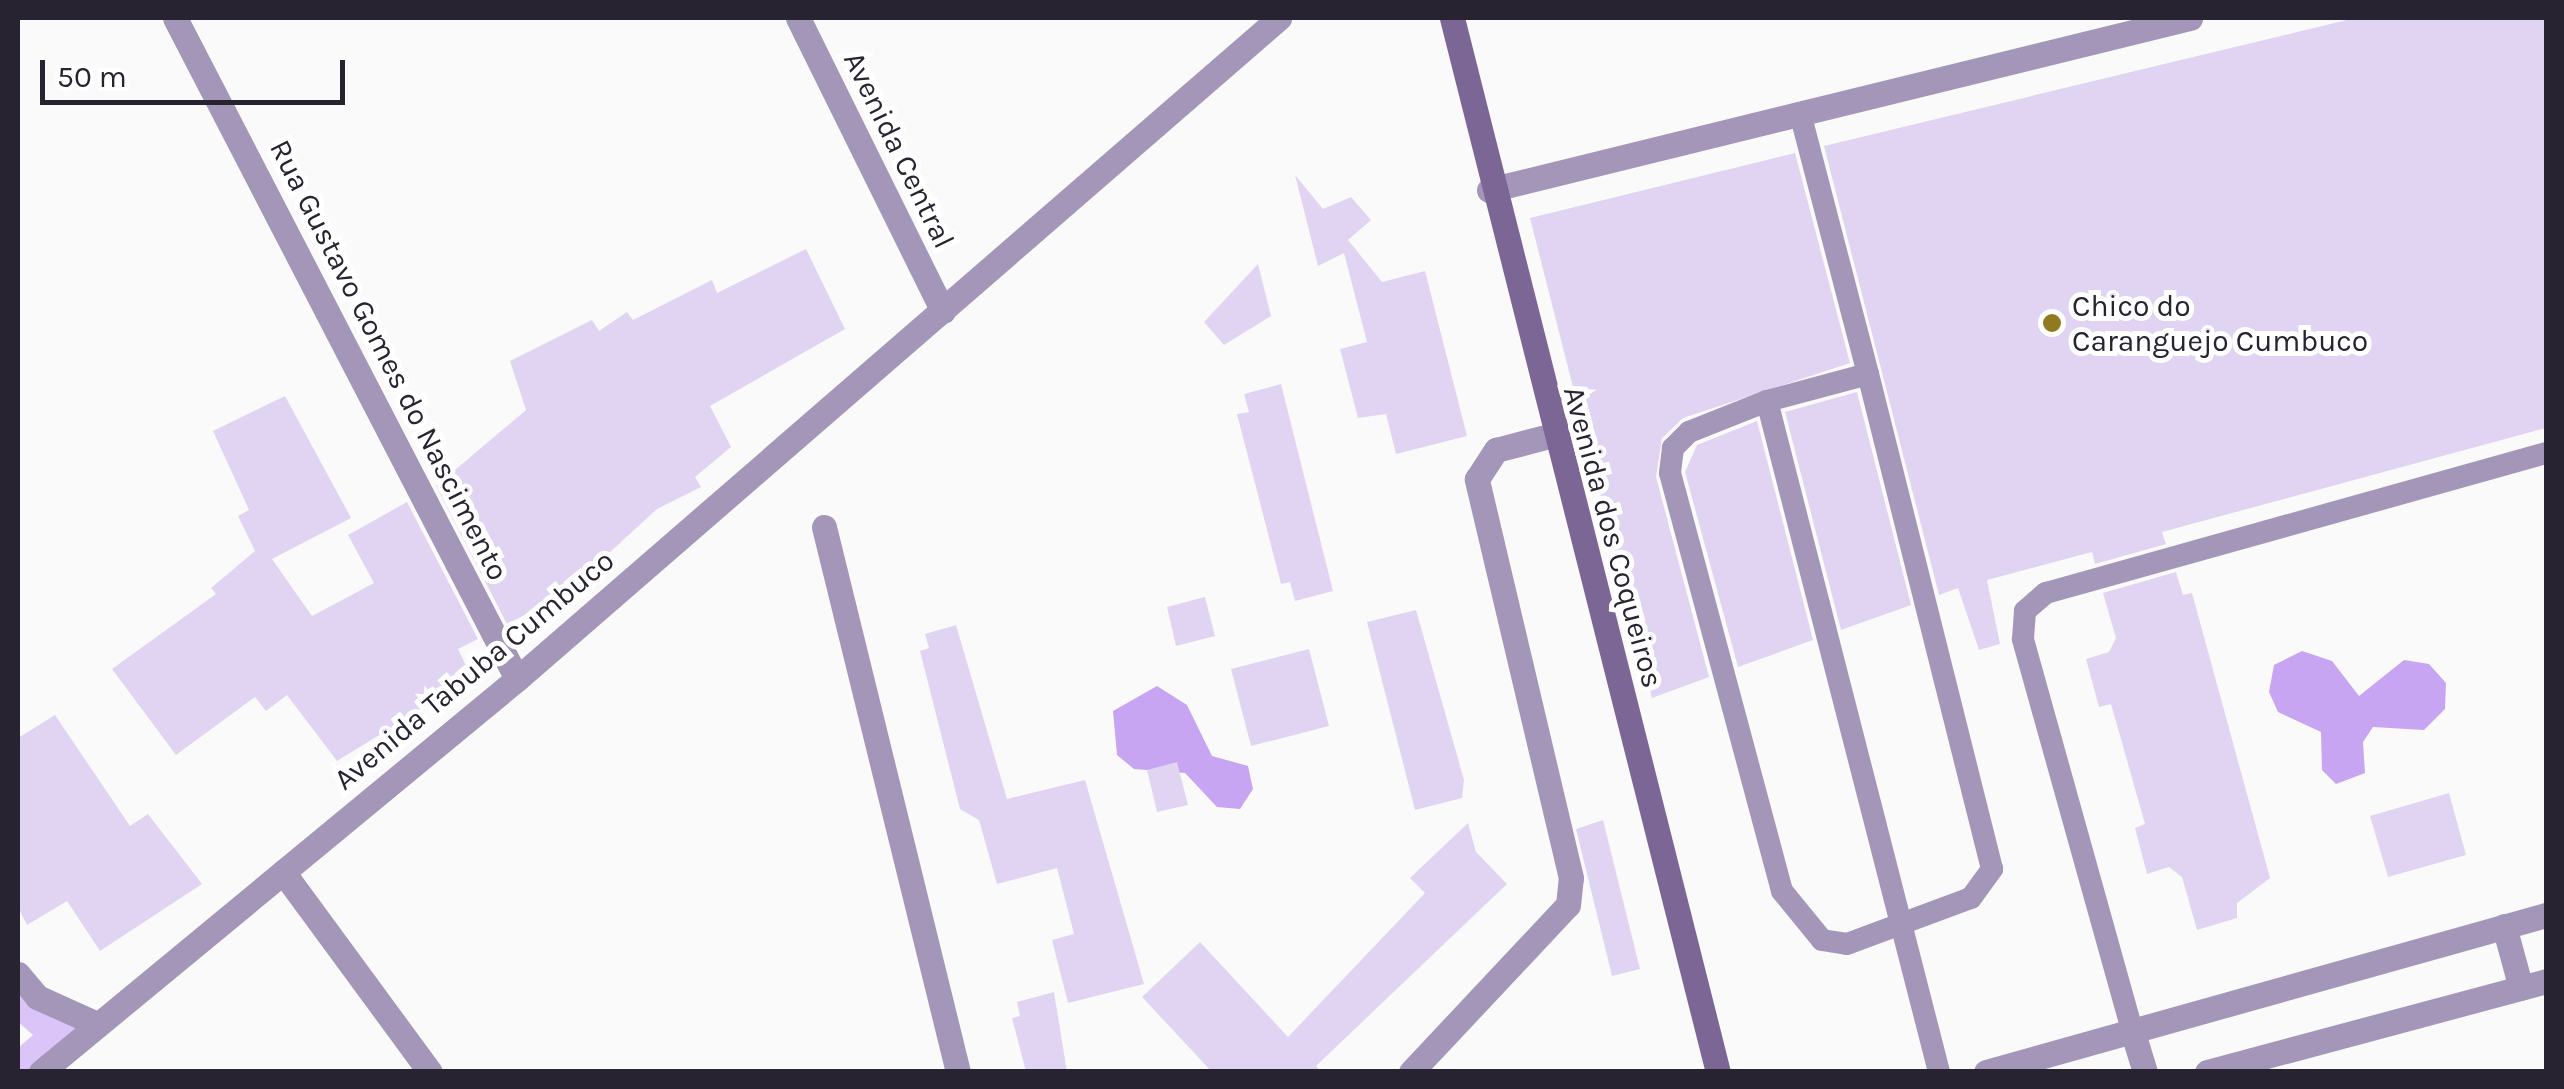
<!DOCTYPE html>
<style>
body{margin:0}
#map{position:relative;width:2564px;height:1089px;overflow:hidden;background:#fafafa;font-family:Karla,sans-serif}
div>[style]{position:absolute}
.green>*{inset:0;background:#dac4f8}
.water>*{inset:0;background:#c7a5f3}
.building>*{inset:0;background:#e1d4f3}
.service>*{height:22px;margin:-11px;padding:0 11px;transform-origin:11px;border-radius:11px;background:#a496b8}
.minor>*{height:25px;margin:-12.5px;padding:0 12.5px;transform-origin:12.5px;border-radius:12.5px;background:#a496b8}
.secondary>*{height:25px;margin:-12.5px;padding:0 12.5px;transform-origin:12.5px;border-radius:12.5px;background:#7b6696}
.dots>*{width:28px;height:28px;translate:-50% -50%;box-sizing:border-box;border:5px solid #fff;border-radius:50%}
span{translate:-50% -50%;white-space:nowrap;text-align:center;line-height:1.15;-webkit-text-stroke:10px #fff;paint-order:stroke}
.street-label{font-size:30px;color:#282330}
.poi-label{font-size:30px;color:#282330}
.left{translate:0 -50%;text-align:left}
.frame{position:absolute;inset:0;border:20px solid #282330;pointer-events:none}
.scale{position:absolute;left:40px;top:60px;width:305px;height:45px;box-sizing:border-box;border:5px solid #282330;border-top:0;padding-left:12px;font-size:30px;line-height:35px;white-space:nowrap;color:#282330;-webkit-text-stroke:8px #fff;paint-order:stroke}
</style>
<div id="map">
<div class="green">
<div style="clip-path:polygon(18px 974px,97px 1024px,41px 1071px,18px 1071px,18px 1048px,33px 1035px,18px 1022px)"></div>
</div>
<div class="water">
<div style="clip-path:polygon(2302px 651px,2332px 661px,2359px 696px,2404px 660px,2429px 664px,2446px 683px,2445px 709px,2424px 730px,2373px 727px,2363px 742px,2365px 773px,2336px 784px,2322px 770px,2321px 732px,2278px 712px,2269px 692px,2274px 665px)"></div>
<div style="clip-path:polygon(1157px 686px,1187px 705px,1212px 756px,1248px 766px,1253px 789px,1240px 809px,1217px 807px,1185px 773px,1134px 769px,1117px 755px,1113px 711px)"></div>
</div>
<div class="building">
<div style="clip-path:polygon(2355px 18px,2546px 18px,2546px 428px,2162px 532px,2166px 544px,2095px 564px,2092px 552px,1987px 580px,2000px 644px,1979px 650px,1958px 588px,1939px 595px,1824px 146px)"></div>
<div style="clip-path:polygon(1795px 153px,1850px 363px,1683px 418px,1662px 438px,1656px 477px,1709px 677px,1652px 698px,1530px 218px)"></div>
<div style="clip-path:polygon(1295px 175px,1323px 209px,1351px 197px,1371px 220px,1348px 240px,1382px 282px,1425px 271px,1467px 436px,1396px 454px,1386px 414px,1358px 418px,1340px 349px,1367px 342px,1344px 253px,1318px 266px)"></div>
<div style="clip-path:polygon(806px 249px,845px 329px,710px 406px,731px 447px,695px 477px,701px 487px,657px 509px,562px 596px,507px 624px,436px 486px,526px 410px,510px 361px,592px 320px,599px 331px,627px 312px,633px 320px,712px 280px,717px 293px)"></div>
<div style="clip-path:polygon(1258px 264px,1271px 316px,1224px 345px,1204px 322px)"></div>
<div style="clip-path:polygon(1281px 384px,1333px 591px,1295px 601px,1290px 582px,1281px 584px,1237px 414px,1249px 412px,1244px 394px)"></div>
<div style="clip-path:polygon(1857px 392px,1911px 605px,1841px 630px,1785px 412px)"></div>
<div style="clip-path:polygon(285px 396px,351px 518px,272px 559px,312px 616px,374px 583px,348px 535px,407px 502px,478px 639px,458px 649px,472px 678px,337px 761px,287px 695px,266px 711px,255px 697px,176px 755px,112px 669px,216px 594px,211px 588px,255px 551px,238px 516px,249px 510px,213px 431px)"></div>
<div style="clip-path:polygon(1757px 421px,1813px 640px,1738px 667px,1685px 472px,1697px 445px)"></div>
<div style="clip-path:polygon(2176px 572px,2183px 595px,2192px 593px,2270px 878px,2237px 903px,2237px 918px,2197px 930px,2182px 877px,2169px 867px,2147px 874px,2135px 828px,2145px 824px,2111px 704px,2099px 707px,2086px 659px,2109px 652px,2116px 638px,2103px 593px)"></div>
<div style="clip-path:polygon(1205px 597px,1215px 636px,1176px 646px,1167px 607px)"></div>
<div style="clip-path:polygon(1416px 610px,1464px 780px,1462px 798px,1415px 810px,1367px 622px)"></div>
<div style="clip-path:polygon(956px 625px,1007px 799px,1085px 780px,1144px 984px,1068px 1003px,1052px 940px,1074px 934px,1057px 868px,997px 884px,979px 820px,960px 809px,920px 651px,929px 648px,925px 634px)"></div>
<div style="clip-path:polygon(1309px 649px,1329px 726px,1251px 746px,1231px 669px)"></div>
<div style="clip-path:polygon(55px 715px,130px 826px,148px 814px,202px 884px,100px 951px,67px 901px,27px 925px,18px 907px,18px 738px)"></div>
<div style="clip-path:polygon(1177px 762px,1188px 805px,1157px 812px,1147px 770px)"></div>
<div style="clip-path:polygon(2449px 793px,2466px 855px,2388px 877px,2370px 816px)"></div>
<div style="clip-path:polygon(1603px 820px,1640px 969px,1612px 976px,1576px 829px)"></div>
<div style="clip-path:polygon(1468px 823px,1476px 852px,1507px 884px,1316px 1066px,1321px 1072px,1212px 1072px,1142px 997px,1200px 942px,1288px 1037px,1425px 893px,1410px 878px)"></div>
<div style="clip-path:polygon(1054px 992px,1067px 1072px,1026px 1072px,1012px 1018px,1020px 1016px,1017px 1002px)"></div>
</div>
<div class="service">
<div style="left:1800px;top:113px;width:270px;rotate:75.4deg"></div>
<div style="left:1868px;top:374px;width:105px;rotate:165deg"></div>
<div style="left:1767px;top:401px;width:693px;rotate:75.62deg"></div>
<div style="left:1767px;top:401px;width:84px;rotate:158.3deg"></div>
<div style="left:1689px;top:432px;width:23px;rotate:135deg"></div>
<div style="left:1673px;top:448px;width:25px;rotate:97deg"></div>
<div style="left:1670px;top:473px;width:433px;rotate:75deg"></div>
<div style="left:1782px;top:891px;width:63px;rotate:50.8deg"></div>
<div style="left:1822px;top:940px;width:25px;rotate:9deg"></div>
<div style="left:1847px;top:944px;width:132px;rotate:-20.4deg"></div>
<div style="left:1971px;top:898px;width:36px;rotate:-54deg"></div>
<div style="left:1992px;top:869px;width:510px;rotate:-104.06deg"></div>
<div style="left:2132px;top:1030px;width:406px;rotate:-105.6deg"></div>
<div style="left:2023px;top:639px;width:28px;rotate:-86deg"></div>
<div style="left:2025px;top:611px;width:28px;rotate:-41deg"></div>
<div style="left:2046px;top:593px;width:519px;rotate:-15.64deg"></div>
</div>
<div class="minor">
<div style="left:175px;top:18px;width:744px;rotate:62.64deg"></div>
<div style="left:798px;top:18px;width:327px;rotate:63.7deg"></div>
<div style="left:1489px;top:190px;width:722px;rotate:-13.79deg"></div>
<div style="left:824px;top:527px;width:561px;rotate:76.19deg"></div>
<div style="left:283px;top:872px;width:248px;rotate:53.7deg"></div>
<div style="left:2504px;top:926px;width:64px;rotate:74.7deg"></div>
<div style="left:18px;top:974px;width:30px;rotate:50deg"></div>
<div style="left:37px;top:997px;width:66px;rotate:24.2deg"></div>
<div style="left:2132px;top:1030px;width:44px;rotate:72.8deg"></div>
<div style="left:41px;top:1072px;width:617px;rotate:-39.54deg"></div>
<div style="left:517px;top:679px;width:1009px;rotate:-40.94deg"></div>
<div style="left:1411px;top:1072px;width:229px;rotate:-46.8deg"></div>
<div style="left:1568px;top:905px;width:27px;rotate:-84deg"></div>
<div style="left:1571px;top:878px;width:410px;rotate:-103.3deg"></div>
<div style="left:1477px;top:479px;width:35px;rotate:-57deg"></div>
<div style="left:1496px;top:450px;width:59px;rotate:-14.7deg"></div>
<div style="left:1986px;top:1072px;width:582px;rotate:-15.66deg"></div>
<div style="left:2207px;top:1072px;width:351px;rotate:-15deg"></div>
</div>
<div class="secondary">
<div style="left:1452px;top:18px;width:1087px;rotate:75.84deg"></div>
</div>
<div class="dots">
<div style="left:2052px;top:323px;background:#90791f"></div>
</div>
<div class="street-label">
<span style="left:899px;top:150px;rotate:64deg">Avenida Central</span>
<span style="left:389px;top:360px;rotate:63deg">Rua Gustavo Gomes do Nascimento</span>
<span style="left:1613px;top:537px;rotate:75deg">Avenida dos Coqueiros</span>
<span style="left:474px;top:670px;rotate:-40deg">Avenida Tabuba Cumbuco</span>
</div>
<div class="poi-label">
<span class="left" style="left:2072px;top:323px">Chico do<br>Caranguejo Cumbuco</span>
</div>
<div class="frame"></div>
<div class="scale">50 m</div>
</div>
